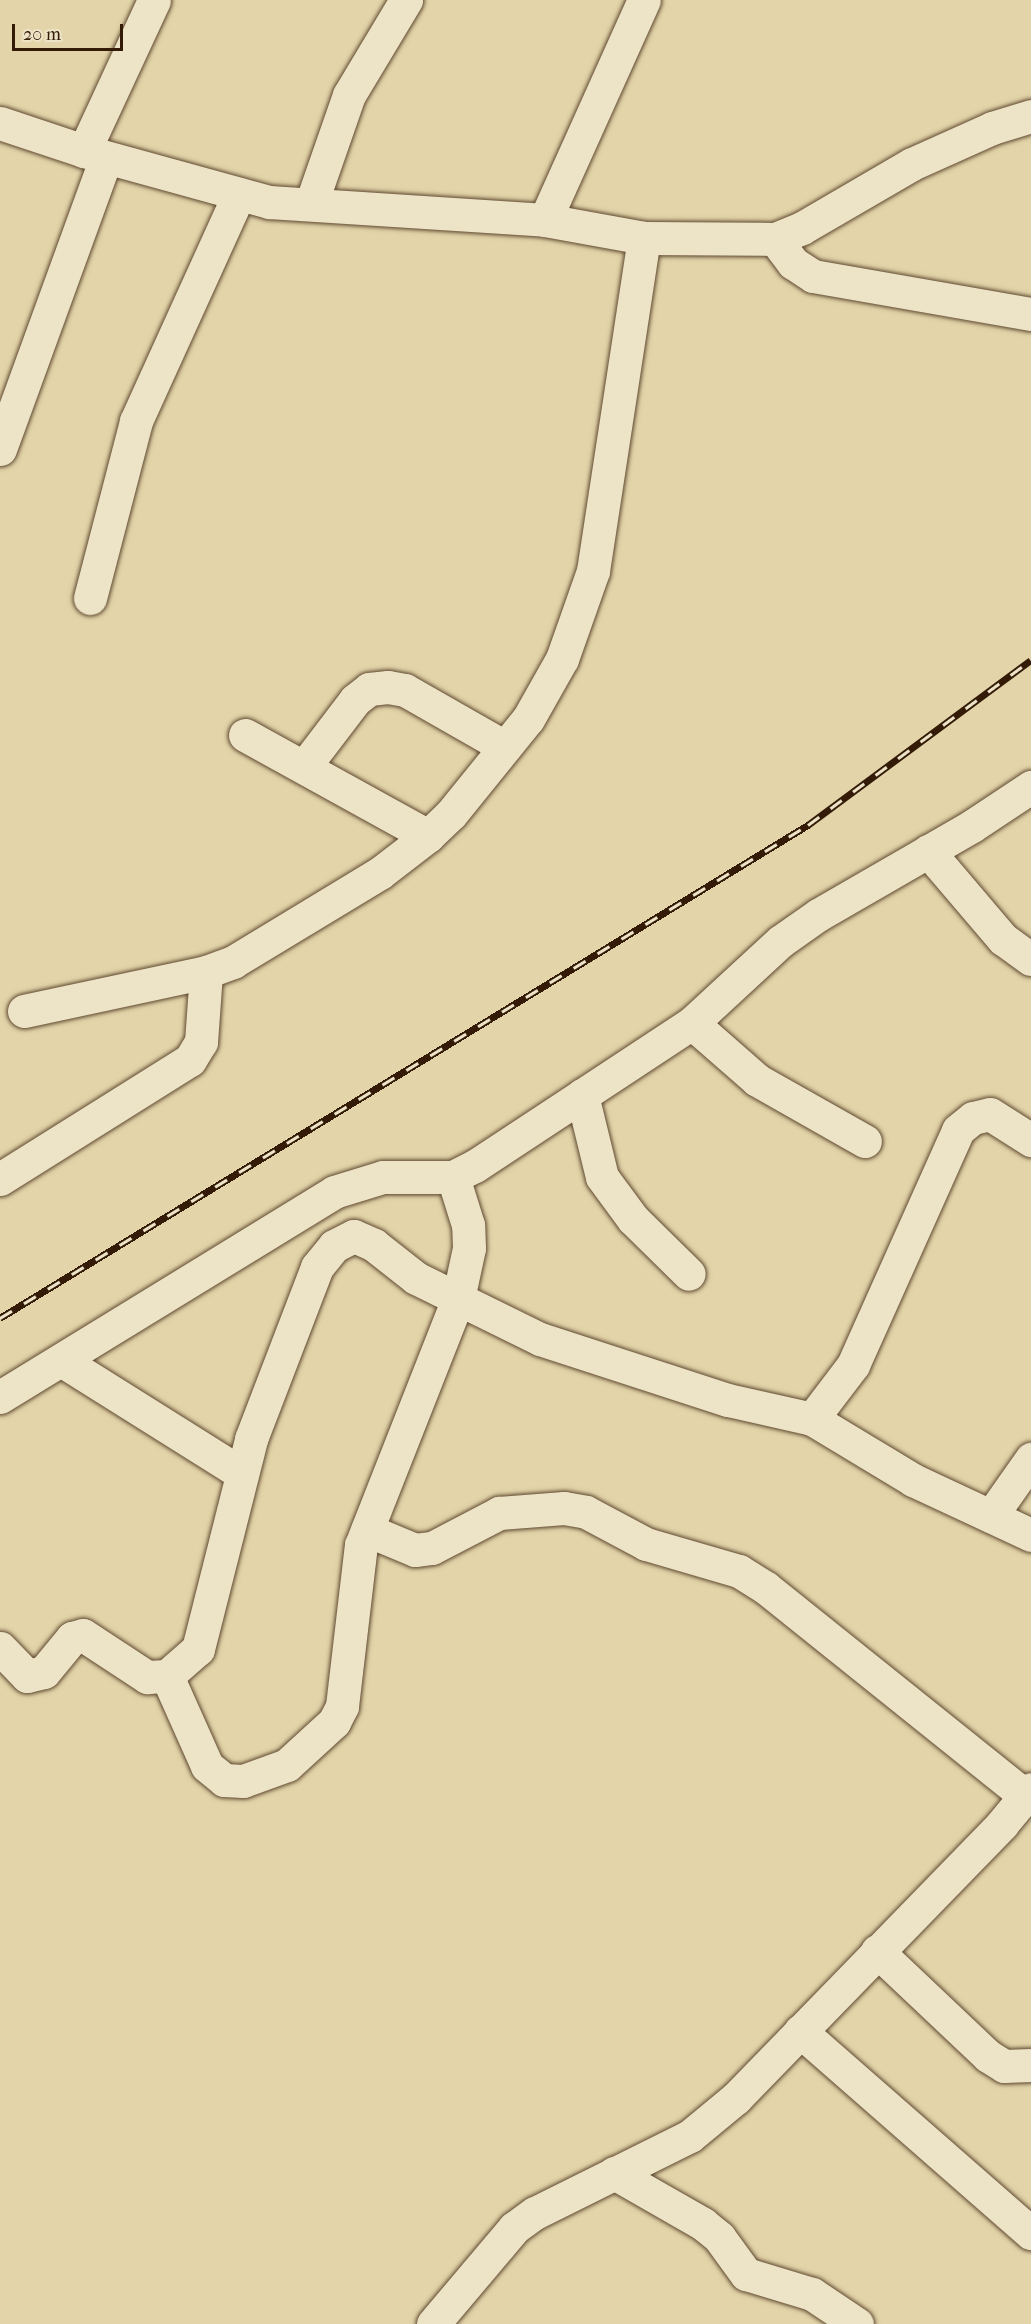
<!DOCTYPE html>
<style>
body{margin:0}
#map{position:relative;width:1031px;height:2324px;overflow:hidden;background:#e3d4a9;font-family:"IM FELL French Canon",serif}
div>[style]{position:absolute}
.roads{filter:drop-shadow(0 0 2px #5f4930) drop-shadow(0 0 2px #5f4930)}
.street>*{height:33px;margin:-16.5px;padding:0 16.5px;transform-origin:16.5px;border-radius:16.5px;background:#ede3c7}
.secondary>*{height:33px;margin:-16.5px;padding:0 16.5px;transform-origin:16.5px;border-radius:16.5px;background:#ede3c7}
.rail>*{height:7px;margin-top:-3.5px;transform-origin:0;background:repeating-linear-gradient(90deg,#ede3c7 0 14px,#331b08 0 28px);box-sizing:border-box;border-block:2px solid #331b08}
span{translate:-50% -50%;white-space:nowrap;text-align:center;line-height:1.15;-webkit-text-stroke:5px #ede3c7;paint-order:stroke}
.scale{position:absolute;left:12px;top:24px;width:111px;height:27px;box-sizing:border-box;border:3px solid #331b08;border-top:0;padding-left:8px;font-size:18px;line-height:21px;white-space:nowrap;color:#331b08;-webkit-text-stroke:4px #ede3c7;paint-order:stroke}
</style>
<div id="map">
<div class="roads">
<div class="street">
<div style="left:84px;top:151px;width:166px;rotate:-65.1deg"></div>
<div style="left:311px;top:204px;width:115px;rotate:-70.8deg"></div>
<div style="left:349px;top:95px;width:111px;rotate:-59deg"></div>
<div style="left:545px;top:220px;width:241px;rotate:-65.8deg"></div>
<div style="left:775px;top:239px;width:30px;rotate:53deg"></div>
<div style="left:793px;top:263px;width:24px;rotate:33deg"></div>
<div style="left:813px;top:276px;width:221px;rotate:9.9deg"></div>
<div style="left:0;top:449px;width:310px;rotate:-70deg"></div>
<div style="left:90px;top:598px;width:183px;rotate:-75.4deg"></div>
<div style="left:136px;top:421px;width:249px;rotate:-65.6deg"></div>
<div style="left:245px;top:735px;width:209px;rotate:28.9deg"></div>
<div style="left:304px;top:767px;width:84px;rotate:-52.7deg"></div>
<div style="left:355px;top:700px;width:18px;rotate:-38deg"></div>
<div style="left:369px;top:689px;width:19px;rotate:-6deg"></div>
<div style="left:388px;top:687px;width:17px;rotate:10deg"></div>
<div style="left:405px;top:690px;width:115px;rotate:29.7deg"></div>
<div style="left:928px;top:851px;width:116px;rotate:49.6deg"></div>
<div style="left:1003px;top:939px;width:34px;rotate:36deg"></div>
<div style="left:24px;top:1011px;width:186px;rotate:-12.1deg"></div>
<div style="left:206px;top:972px;width:29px;rotate:-20deg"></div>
<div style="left:233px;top:962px;width:172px;rotate:-31.2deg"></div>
<div style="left:380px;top:873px;width:61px;rotate:-37.6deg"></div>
<div style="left:428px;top:836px;width:32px;rotate:-44deg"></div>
<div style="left:451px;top:814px;width:122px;rotate:-51deg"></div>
<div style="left:528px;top:719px;width:69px;rotate:-60.5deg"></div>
<div style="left:562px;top:659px;width:93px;rotate:-70.6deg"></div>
<div style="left:593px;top:571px;width:337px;rotate:-81.3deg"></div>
<div style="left:692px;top:1023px;width:86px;rotate:41.2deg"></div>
<div style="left:757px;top:1080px;width:124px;rotate:29.5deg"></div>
<div style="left:582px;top:1095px;width:84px;rotate:76.3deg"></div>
<div style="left:602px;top:1177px;width:52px;rotate:53.6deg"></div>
<div style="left:633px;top:1219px;width:78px;rotate:44.5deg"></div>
<div style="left:0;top:1179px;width:224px;rotate:-32.1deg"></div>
<div style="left:190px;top:1060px;width:21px;rotate:-59deg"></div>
<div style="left:201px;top:1042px;width:70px;rotate:-85.9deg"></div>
<div style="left:61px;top:1360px;width:213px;rotate:32.1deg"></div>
<div style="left:0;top:1397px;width:392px;rotate:-31.5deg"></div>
<div style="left:334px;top:1192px;width:51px;rotate:-17deg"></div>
<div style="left:383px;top:1177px;width:70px"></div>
<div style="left:453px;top:1177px;width:25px;rotate:-27deg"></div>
<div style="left:475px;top:1166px;width:260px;rotate:-33.4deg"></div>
<div style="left:692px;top:1023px;width:121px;rotate:-42.7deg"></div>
<div style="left:781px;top:941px;width:45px;rotate:-35.1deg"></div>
<div style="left:818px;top:915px;width:178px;rotate:-30deg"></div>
<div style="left:972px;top:826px;width:71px;rotate:-33.5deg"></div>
<div style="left:812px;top:1419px;width:68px;rotate:-52.8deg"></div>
<div style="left:853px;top:1365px;width:257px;rotate:-65.9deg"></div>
<div style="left:958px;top:1130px;width:19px;rotate:-39deg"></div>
<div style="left:973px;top:1118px;width:17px;rotate:-13deg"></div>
<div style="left:990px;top:1114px;width:49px;rotate:32.4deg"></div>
<div style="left:991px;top:1516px;width:70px;rotate:-54.9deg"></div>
<div style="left:367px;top:1530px;width:52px;rotate:22.6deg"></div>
<div style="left:415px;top:1550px;width:17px;rotate:-7deg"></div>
<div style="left:432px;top:1548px;width:76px;rotate:-27.6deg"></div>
<div style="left:499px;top:1513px;width:65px;rotate:-4.4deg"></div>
<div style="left:564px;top:1508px;width:22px;rotate:10deg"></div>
<div style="left:586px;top:1512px;width:68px;rotate:28.1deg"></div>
<div style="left:646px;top:1544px;width:97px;rotate:16.2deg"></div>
<div style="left:739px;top:1571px;width:32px;rotate:32deg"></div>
<div style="left:766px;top:1588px;width:333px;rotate:38.7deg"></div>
<div style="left:0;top:1648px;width:39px;rotate:46deg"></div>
<div style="left:27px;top:1676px;width:17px;rotate:-13deg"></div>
<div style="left:44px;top:1672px;width:44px;rotate:-50.5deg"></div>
<div style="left:72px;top:1638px;width:11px;rotate:-15deg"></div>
<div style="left:83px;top:1635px;width:77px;rotate:33.3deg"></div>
<div style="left:147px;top:1677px;width:20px;rotate:-3deg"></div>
<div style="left:167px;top:1676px;width:41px;rotate:-41.1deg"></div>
<div style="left:198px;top:1649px;width:217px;rotate:-75.8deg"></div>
<div style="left:251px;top:1439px;width:184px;rotate:-69deg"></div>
<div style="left:317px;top:1267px;width:27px;rotate:-51deg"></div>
<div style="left:334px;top:1246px;width:22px;rotate:-27deg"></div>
<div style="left:354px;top:1236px;width:22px;rotate:24deg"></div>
<div style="left:374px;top:1245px;width:53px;rotate:38.2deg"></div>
<div style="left:416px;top:1278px;width:138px;rotate:26.2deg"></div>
<div style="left:540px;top:1339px;width:198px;rotate:18deg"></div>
<div style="left:728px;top:1400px;width:86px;rotate:12.7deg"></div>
<div style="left:812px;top:1419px;width:118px;rotate:31.1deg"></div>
<div style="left:913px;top:1480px;width:130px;rotate:25deg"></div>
<div style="left:167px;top:1676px;width:98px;rotate:66deg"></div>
<div style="left:207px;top:1766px;width:22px;rotate:39deg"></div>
<div style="left:224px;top:1780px;width:19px;rotate:3deg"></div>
<div style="left:243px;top:1781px;width:47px;rotate:-20deg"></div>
<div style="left:287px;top:1765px;width:64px;rotate:-42.5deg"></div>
<div style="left:334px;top:1722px;width:18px;rotate:-63deg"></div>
<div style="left:342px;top:1706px;width:162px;rotate:-83.3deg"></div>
<div style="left:361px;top:1545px;width:264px;rotate:-68.5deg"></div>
<div style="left:458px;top:1299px;width:52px;rotate:-77.8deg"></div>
<div style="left:469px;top:1248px;width:23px;rotate:-92deg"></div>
<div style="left:468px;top:1225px;width:50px;rotate:-107.4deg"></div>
<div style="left:877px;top:1951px;width:153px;rotate:43.4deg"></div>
<div style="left:988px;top:2056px;width:19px;rotate:32deg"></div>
<div style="left:1004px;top:2066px;width:27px;rotate:-2deg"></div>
<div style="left:800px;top:2031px;width:307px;rotate:41.2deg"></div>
<div style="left:614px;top:2173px;width:103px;rotate:29.8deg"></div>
<div style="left:703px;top:2224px;width:21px;rotate:39deg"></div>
<div style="left:719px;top:2237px;width:46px;rotate:53.9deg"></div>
<div style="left:746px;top:2274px;width:69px;rotate:16.9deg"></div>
<div style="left:812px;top:2294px;width:54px;rotate:33.7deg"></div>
<div style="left:433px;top:2324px;width:126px;rotate:-49.8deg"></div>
<div style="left:514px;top:2228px;width:26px;rotate:-36deg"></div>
<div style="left:535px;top:2213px;width:173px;rotate:-26.4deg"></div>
<div style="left:690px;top:2136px;width:60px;rotate:-39.6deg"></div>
<div style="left:736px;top:2098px;width:382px;rotate:-45.8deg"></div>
<div style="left:1002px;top:1824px;width:45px;rotate:-50.4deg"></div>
</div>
<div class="secondary">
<div style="left:0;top:123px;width:89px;rotate:18.4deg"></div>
<div style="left:84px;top:151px;width:192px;rotate:15.4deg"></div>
<div style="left:269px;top:202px;width:277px;rotate:3.7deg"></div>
<div style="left:545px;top:220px;width:101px;rotate:10.3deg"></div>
<div style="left:644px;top:238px;width:131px;rotate:0.4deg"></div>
<div style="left:775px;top:239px;width:29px;rotate:-22deg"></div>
<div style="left:802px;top:228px;width:127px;rotate:-30.2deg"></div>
<div style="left:912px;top:164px;width:88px;rotate:-24.2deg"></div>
<div style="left:992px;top:128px;width:41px;rotate:-17.1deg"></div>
</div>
</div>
<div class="rail">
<div style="left:0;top:1318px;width:947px;rotate:-31.39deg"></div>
<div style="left:808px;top:825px;width:277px;rotate:-36.5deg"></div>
</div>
<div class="scale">20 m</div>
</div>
